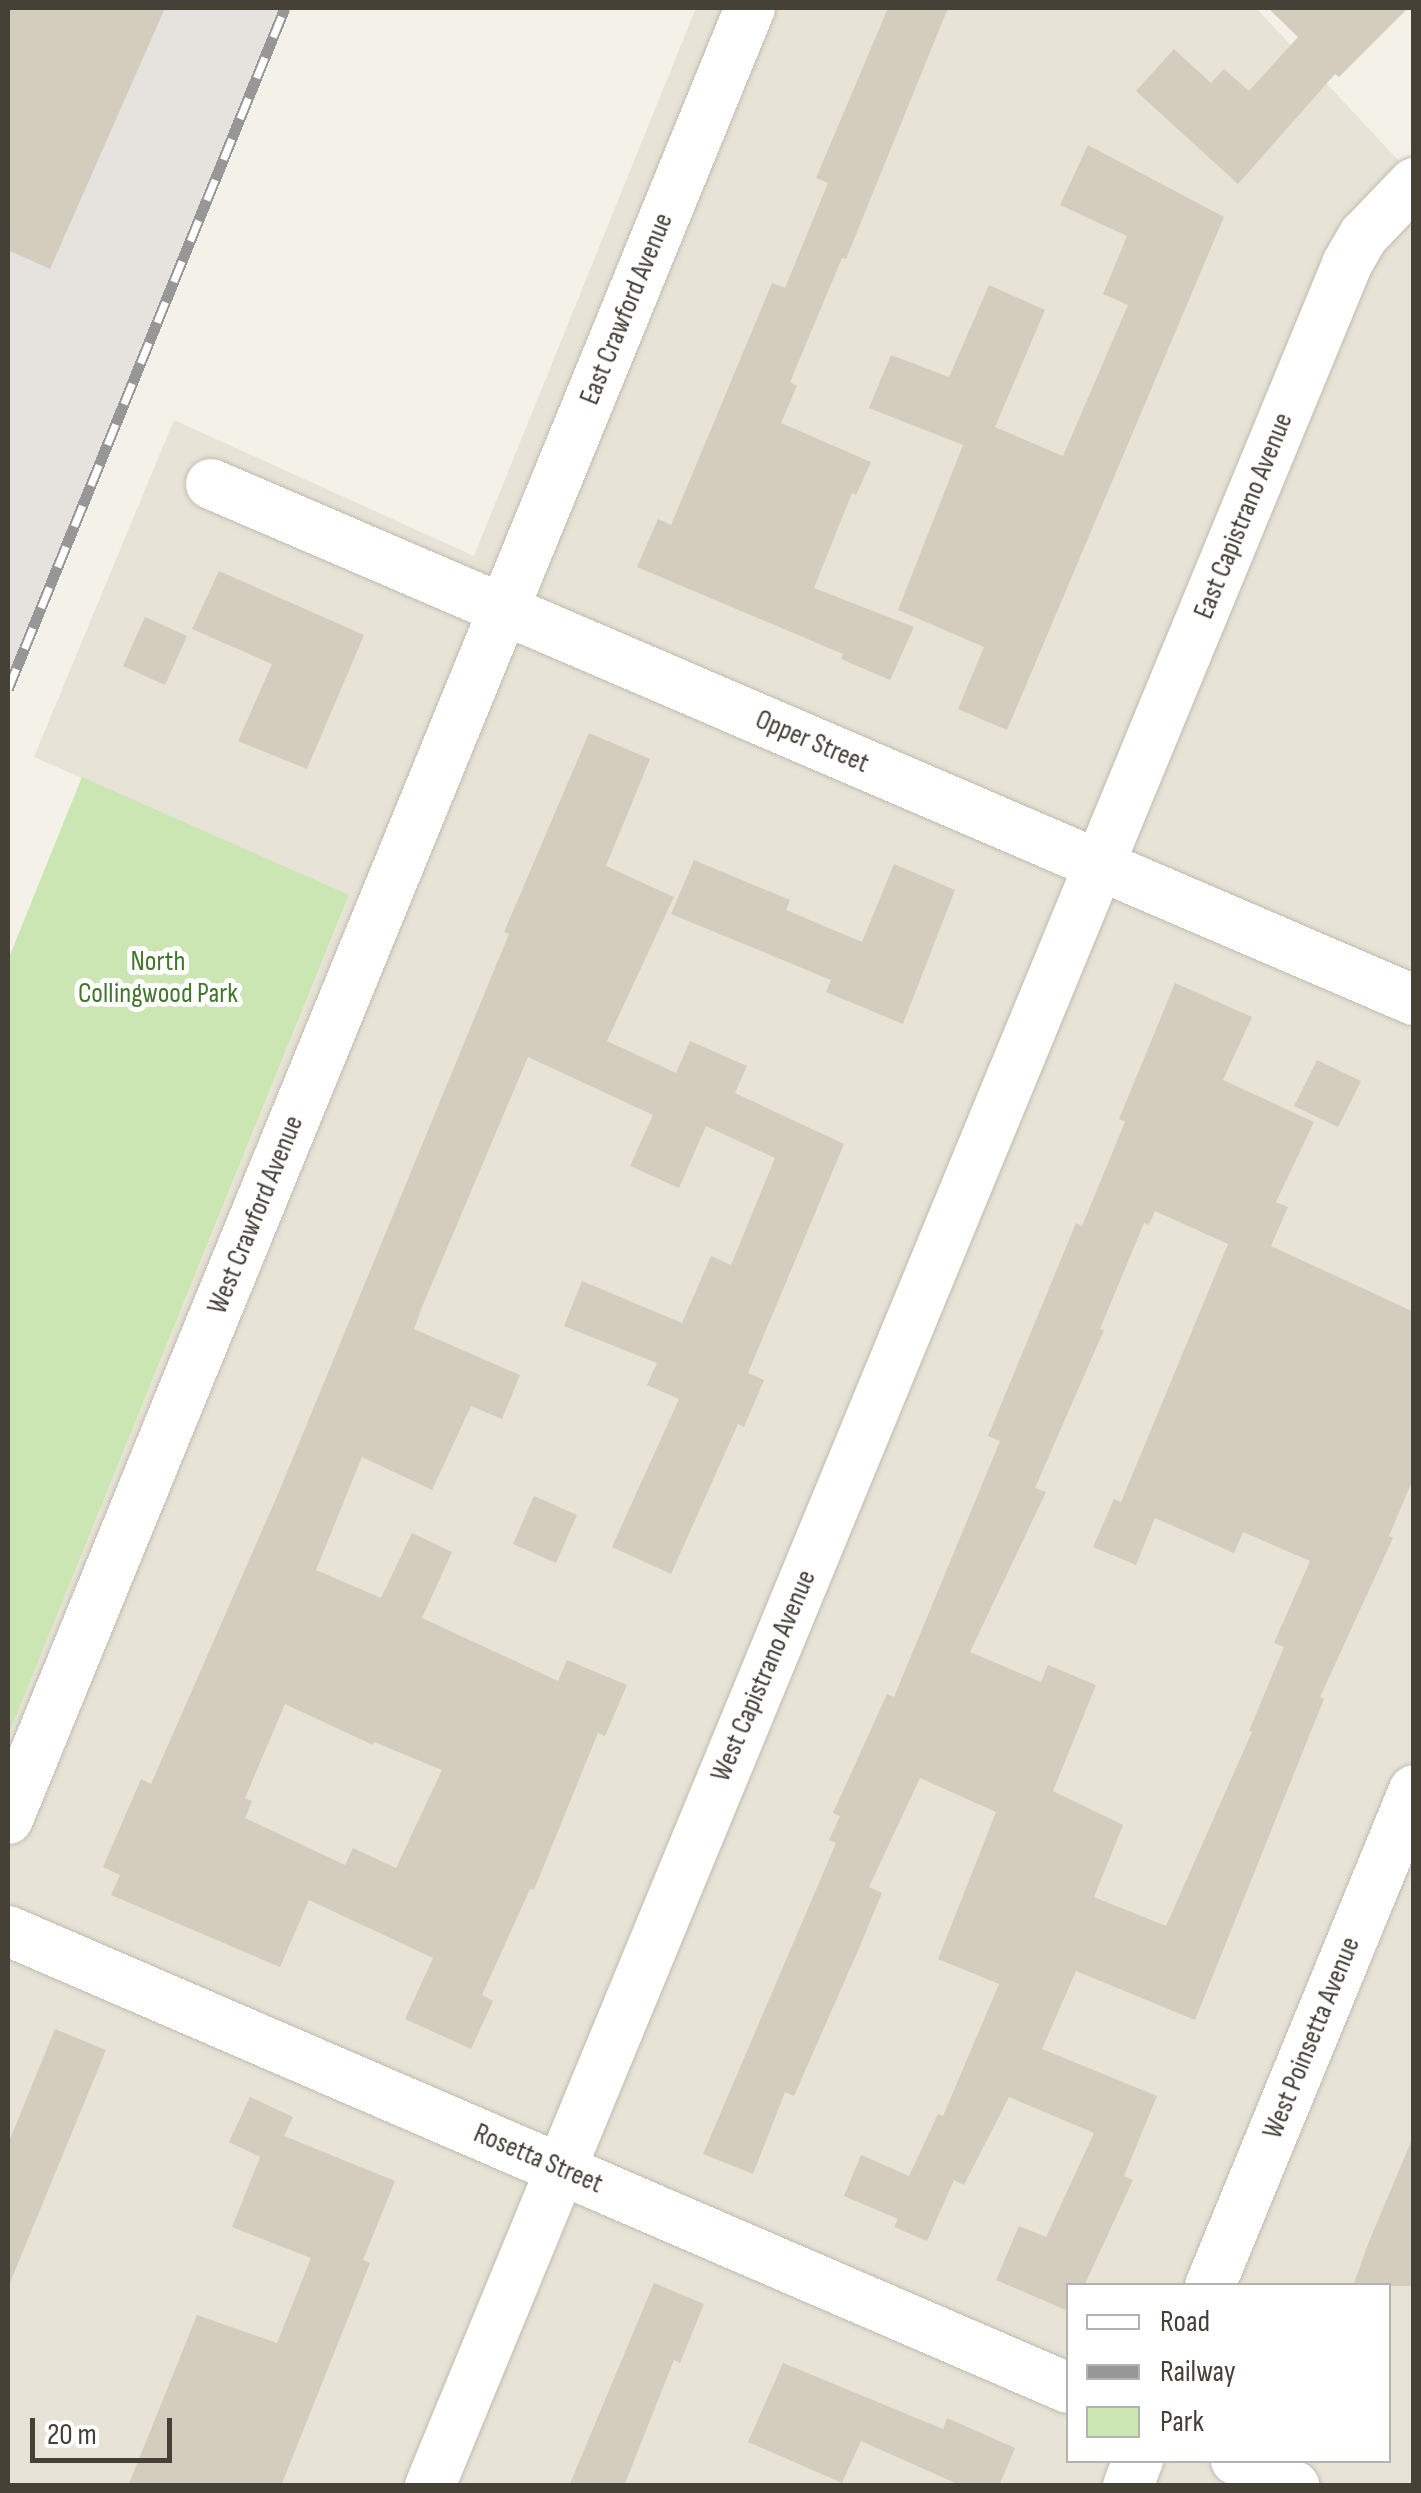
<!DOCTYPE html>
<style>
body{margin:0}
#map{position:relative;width:1421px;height:2493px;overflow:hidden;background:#f3f1e8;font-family:"Sofia Sans Condensed",sans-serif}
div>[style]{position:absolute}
.residential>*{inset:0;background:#e7e3d7}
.industrial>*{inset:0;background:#e6e2dd}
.green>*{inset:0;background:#cbe5b3}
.building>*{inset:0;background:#d4cdbe}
.roads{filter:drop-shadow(0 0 2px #c1bcae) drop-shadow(0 0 2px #c1bcae)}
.street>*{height:50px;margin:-25px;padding:0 25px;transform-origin:25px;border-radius:25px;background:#fff}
.rail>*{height:11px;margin-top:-5.5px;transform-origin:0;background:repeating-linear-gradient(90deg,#fff 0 22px,#979797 0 44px);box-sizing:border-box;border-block:2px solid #979797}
span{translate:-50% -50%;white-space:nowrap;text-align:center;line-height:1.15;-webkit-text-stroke:10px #fff;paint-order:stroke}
.street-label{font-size:28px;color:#464137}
.park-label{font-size:28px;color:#43752d}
.frame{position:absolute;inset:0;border:10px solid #464137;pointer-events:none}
.legend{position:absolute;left:1066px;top:2283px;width:325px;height:180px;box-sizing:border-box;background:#fff;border:2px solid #b5b3af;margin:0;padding:12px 18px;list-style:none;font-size:30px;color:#464137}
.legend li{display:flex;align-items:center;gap:20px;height:50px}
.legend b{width:50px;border:2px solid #b5b3af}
.scale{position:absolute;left:30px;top:2418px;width:142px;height:45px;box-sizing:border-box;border:5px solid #464137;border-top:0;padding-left:12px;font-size:30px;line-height:35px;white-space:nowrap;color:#464137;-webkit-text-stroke:8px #fff;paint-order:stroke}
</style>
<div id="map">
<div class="residential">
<div style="clip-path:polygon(evenodd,696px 8px,1256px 8px,1413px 176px,1413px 2485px,8px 2486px,8px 1736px,349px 896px,34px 757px,174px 420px,474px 556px,696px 8px,1068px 2286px,1388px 2286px,1388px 2460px,1068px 2460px,1068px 2286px)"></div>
</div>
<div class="industrial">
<div style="clip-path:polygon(8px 8px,285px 8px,8px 687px)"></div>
</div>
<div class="green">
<div style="clip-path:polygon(82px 777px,349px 895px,8px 1736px,8px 960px)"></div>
</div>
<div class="building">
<div style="clip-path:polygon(8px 8px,165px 8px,50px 269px,8px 250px)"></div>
<div style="clip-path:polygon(888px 8px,948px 8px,846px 259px,842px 258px,790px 382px,797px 386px,781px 423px,871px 462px,856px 495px,852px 493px,814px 588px,914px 627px,890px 680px,841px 659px,843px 654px,637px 567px,658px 519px,671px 525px,772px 283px,785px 288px,828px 183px,816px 178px)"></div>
<div style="clip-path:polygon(1268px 8px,1408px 8px,1339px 77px,1335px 74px,1238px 184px,1136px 91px,1174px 49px,1211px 83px,1224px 69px,1249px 91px,1298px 37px)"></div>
<div style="clip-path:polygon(1088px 145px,1224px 217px,1007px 730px,958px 709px,984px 647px,898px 610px,963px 445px,869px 408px,891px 355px,949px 377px,989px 285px,1045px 310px,995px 427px,1063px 456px,1128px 305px,1103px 294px,1127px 236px,1060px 205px)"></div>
<div style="clip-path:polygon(219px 571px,364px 635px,307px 769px,238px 741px,272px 664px,192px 629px)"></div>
<div style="clip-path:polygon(145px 617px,187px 636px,165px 685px,123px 666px)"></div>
<div style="clip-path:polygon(evenodd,589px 733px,650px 759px,606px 866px,674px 897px,607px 1041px,676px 1073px,690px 1041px,747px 1066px,735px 1093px,844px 1144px,748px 1373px,764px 1380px,744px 1427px,738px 1424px,671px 1574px,612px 1547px,679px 1399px,647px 1385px,657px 1363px,564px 1326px,582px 1281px,682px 1323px,711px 1256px,731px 1265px,775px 1158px,706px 1126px,679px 1188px,630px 1166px,653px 1115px,528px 1057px,422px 1307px,414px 1329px,520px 1375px,502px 1419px,471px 1406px,432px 1490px,362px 1457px,316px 1570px,381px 1598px,412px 1533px,452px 1552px,422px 1618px,558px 1681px,567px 1660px,627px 1685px,605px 1736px,598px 1733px,534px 1890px,530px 1889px,482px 1995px,493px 2001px,471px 2049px,405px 2019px,433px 1958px,309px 1900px,280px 1967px,111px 1895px,120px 1875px,103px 1867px,141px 1779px,151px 1784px,278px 1494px,509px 934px,504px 932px,589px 733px,285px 1704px,373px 1745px,374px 1742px,442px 1770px,396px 1868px,353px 1848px,345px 1865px,245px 1818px,252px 1801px,245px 1798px,285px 1704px)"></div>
<div style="clip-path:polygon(694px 860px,790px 900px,786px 910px,862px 942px,894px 864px,955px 890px,903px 1024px,826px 992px,831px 980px,671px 914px)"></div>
<div style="clip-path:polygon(evenodd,1175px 983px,1252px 1017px,1223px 1080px,1314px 1122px,1276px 1202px,1288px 1207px,1271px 1246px,1414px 1312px,1414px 1477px,1389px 1536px,1393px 1538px,1320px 1697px,1324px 1699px,1195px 2020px,1076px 1971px,1042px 2049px,1157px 2096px,1124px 2176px,1133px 2180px,1084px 2286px,1068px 2286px,1068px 2311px,996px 2280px,1019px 2226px,1046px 2237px,1094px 2133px,1009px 2097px,964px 2185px,954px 2180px,927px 2241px,894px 2227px,898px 2219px,844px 2196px,861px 2155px,909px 2176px,938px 2114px,943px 2116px,999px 1984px,938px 1959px,996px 1812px,920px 1778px,869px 1887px,882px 1893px,860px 1946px,794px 2096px,785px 2092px,753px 2174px,703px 2154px,836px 1843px,829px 1840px,840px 1816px,833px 1813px,887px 1694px,894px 1697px,1000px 1441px,988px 1436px,1076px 1223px,1082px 1226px,1125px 1122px,1119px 1119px,1175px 983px,1155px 1211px,1228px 1244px,1121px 1502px,1114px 1499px,1093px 1547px,1136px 1565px,1155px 1518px,1234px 1553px,1243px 1532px,1310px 1561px,1274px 1643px,1284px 1647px,1249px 1731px,1252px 1732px,1166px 1926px,1094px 1897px,1123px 1825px,1053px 1791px,1096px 1685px,1048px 1665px,1041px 1682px,970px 1652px,1046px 1492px,1035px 1488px,1104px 1330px,1100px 1329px,1144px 1223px,1149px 1225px,1155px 1211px)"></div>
<div style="clip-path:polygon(1317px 1060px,1361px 1081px,1338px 1127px,1294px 1106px)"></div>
<div style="clip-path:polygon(534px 1496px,577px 1515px,556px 1563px,513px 1544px)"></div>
<div style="clip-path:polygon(55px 2029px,106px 2050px,9px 2285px,8px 2144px)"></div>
<div style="clip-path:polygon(250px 2097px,293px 2117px,284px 2136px,395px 2181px,363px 2260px,370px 2263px,281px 2486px,128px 2486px,197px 2315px,277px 2343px,311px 2258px,232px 2227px,260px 2157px,229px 2142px)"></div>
<div style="clip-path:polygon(1413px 2137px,1414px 2286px,1353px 2286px,1368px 2244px)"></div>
<div style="clip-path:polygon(654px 2283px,704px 2304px,680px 2363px,674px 2360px,624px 2486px,569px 2486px)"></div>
<div style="clip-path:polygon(783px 2363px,943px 2429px,947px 2418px,1015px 2448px,999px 2486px,962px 2486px,861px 2441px,842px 2483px,748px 2442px)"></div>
</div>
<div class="roads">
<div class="street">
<div style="left:211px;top:484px;width:1309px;rotate:23.22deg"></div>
<div style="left:8px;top:1819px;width:1957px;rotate:-67.72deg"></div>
<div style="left:8px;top:1931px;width:1154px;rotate:23.32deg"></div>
<div style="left:1210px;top:2286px;width:536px;rotate:-67.64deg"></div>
<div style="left:1236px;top:2460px;width:64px;rotate:24.1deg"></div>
<div style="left:430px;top:2486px;width:2404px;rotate:-67.57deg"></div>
<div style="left:1347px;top:264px;width:34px;rotate:-60deg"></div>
<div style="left:1364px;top:235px;width:72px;rotate:-46.1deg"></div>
<div style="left:1128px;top:2486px;width:28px;rotate:-69deg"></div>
</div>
</div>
<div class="rail">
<div style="left:8px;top:689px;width:735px;rotate:-67.87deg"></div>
</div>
<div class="street-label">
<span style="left:627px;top:309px;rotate:-68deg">East Crawford Avenue</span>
<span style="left:1244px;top:516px;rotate:-68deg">East Capistrano Avenue</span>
<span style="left:812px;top:742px;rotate:23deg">Opper Street</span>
<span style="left:256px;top:1215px;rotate:-68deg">West Crawford Avenue</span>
<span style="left:764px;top:1676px;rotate:-67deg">West Capistrano Avenue</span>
<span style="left:1312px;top:2038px;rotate:-68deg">West Poinsetta Avenue</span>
<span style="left:538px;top:2159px;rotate:23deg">Rosetta Street</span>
</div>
<div class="park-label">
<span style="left:158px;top:978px">North<br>Collingwood Park</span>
</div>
<div class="frame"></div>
<ul class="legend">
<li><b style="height:12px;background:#fff"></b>Road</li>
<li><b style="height:12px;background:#979797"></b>Railway</li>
<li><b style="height:28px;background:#cbe5b3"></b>Park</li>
</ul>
<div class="scale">20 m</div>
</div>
